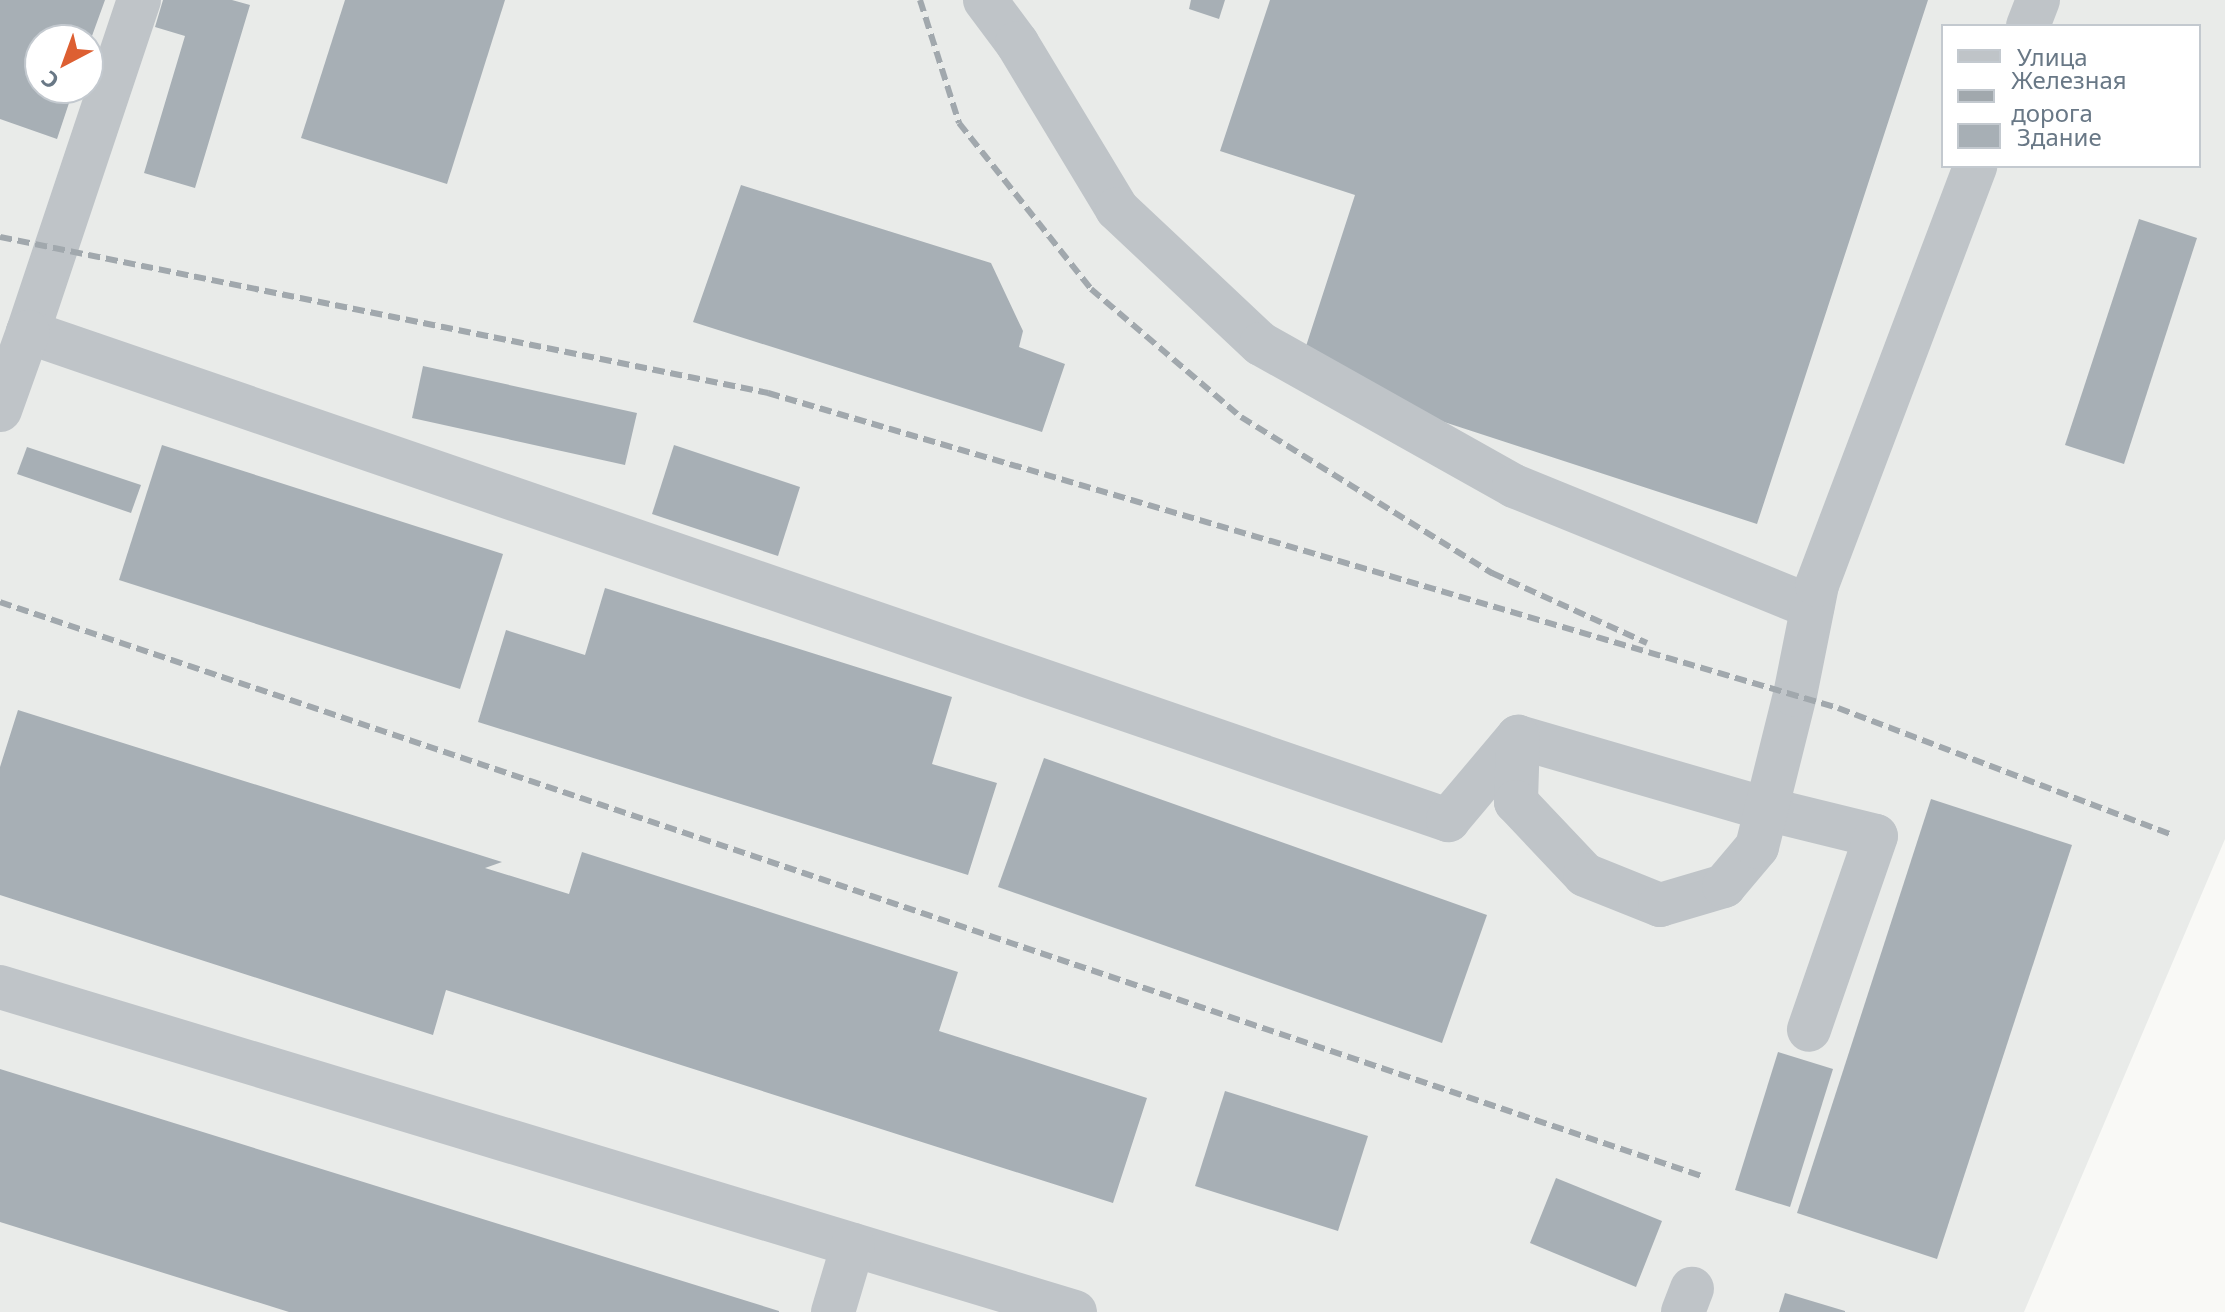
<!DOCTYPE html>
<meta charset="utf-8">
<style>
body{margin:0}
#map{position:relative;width:2225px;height:1312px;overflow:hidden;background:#f9f9f6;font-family:"Noto Sans",sans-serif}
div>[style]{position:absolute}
.built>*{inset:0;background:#e9ebe9}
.building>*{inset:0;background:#a7afb5}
.minor>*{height:44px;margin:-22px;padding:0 22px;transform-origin:22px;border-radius:22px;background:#bfc4c8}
.rail>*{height:6px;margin-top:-3px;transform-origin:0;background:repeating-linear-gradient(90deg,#a1a8ad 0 12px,transparent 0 18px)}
span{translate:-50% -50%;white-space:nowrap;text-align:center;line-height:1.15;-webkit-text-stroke:8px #fff;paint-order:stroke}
.legend{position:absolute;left:1941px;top:24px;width:260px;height:144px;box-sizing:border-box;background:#fff;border:2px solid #c3c9cf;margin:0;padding:10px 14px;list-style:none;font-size:24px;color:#697886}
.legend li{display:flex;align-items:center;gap:16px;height:40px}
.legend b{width:40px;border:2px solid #c3c9cf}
.north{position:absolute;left:24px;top:24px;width:80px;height:80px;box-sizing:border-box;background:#fff;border:2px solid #c3c9cf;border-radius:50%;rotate:221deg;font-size:22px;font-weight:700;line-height:32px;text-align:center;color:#697886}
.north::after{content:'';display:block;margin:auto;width:28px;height:36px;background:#dd5f32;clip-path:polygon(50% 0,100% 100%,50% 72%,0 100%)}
</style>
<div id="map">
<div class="built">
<div style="clip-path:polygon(evenodd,0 0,2225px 0,2225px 839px,2024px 1312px,0 1312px,0 0,1943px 26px,2199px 26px,2199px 166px,1943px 166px,1943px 26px,0 0,40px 40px,88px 40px,88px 88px,40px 88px,40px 40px)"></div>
</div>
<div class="building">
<div style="clip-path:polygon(0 0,105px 0,88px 47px,88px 40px,40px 40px,40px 88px,74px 88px,57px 139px,0 119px)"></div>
<div style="clip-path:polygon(163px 0,232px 0,250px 5px,195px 188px,144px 173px,185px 36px,155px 27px)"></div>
<div style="clip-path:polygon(345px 0,505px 0,447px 184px,301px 138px)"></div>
<div style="clip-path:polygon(1191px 0,1225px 0,1219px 19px,1189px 9px)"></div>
<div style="clip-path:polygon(1270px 0,1928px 0,1757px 524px,1297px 374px,1355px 195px,1220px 151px)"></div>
<div style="clip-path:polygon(741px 185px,991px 263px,1023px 331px,1019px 347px,1065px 364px,1042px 432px,693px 322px)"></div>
<div style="clip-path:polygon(2139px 219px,2197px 238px,2124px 464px,2065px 445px)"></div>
<div style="clip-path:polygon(423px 366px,637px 413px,625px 465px,412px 418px)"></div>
<div style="clip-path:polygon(162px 445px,503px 554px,460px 689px,119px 580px)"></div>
<div style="clip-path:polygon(674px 445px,800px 487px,778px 556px,652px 514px)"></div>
<div style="clip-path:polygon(27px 447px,141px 485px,131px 513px,17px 474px)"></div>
<div style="clip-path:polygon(605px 588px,952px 697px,932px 764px,997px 783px,968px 875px,478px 722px,506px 630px,585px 655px)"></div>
<div style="clip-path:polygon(18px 710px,502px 862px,485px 868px,569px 894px,582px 852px,958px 972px,939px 1031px,1147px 1098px,1113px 1203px,446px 990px,433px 1035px,0 895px,0 767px)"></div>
<div style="clip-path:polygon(1044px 758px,1487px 915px,1442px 1043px,998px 887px)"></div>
<div style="clip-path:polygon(1931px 799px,2072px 845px,1937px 1259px,1797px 1213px)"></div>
<div style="clip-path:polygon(1778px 1052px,1833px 1069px,1790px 1207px,1735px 1190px)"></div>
<div style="clip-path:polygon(0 1069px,779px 1311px,779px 1312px,289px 1312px,0 1222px)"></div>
<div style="clip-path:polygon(1225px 1091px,1368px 1136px,1338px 1231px,1195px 1186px)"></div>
<div style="clip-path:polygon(1556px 1178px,1662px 1221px,1636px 1287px,1530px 1243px)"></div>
<div style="clip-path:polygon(1785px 1293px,1845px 1311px,1845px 1312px,1779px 1312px)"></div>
</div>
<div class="minor">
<div style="left:139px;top:0;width:350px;rotate:108.5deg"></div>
<div style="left:28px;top:332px;width:1502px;rotate:18.97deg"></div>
<div style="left:1448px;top:820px;width:109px;rotate:-49.9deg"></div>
<div style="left:1518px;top:737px;width:258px;rotate:16.2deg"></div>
<div style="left:1766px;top:809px;width:113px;rotate:13.8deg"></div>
<div style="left:1876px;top:836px;width:205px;rotate:109.1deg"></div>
<div style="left:985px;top:0;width:54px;rotate:53.3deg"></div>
<div style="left:1017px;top:43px;width:194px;rotate:58.9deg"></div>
<div style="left:1117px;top:209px;width:197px;rotate:43.2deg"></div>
<div style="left:1261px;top:344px;width:290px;rotate:29.3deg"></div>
<div style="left:1514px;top:486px;width:322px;rotate:22.1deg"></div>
<div style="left:2028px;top:26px;width:28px;rotate:-69deg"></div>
<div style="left:0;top:410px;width:83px;rotate:-70.3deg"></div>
<div style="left:1518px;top:737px;width:65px;rotate:91.8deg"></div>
<div style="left:1516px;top:802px;width:100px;rotate:46.6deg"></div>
<div style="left:1585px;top:875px;width:81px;rotate:21.8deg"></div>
<div style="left:1660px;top:905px;width:67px;rotate:-16.5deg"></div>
<div style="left:1724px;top:886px;width:51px;rotate:-49.8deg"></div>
<div style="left:1757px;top:847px;width:157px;rotate:-76deg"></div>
<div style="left:1795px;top:695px;width:112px;rotate:-78.7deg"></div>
<div style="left:1817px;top:585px;width:448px;rotate:-69.3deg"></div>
<div style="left:0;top:987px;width:1123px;rotate:16.82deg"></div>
<div style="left:833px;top:1312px;width:70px;rotate:-73.4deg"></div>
<div style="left:1683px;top:1312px;width:25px;rotate:-69deg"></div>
</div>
<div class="rail">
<div style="left:920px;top:0;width:129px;rotate:72.4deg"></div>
<div style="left:959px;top:123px;width:212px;rotate:51.5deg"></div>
<div style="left:1091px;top:289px;width:197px;rotate:40.5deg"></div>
<div style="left:1241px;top:417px;width:296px;rotate:31.9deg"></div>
<div style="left:1492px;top:573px;width:170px;rotate:24.3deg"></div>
<div style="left:0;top:237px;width:784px;rotate:11.48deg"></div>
<div style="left:768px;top:393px;width:1115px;rotate:16.4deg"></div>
<div style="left:1838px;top:708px;width:355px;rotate:20.8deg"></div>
<div style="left:0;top:602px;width:1796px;rotate:18.64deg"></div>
</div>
<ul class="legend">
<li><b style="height:10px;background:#bfc4c8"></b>Улица</li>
<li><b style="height:10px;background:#a1a8ad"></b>Железная дорога</li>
<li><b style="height:22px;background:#a7afb5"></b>Здание</li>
</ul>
<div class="north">С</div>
</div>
